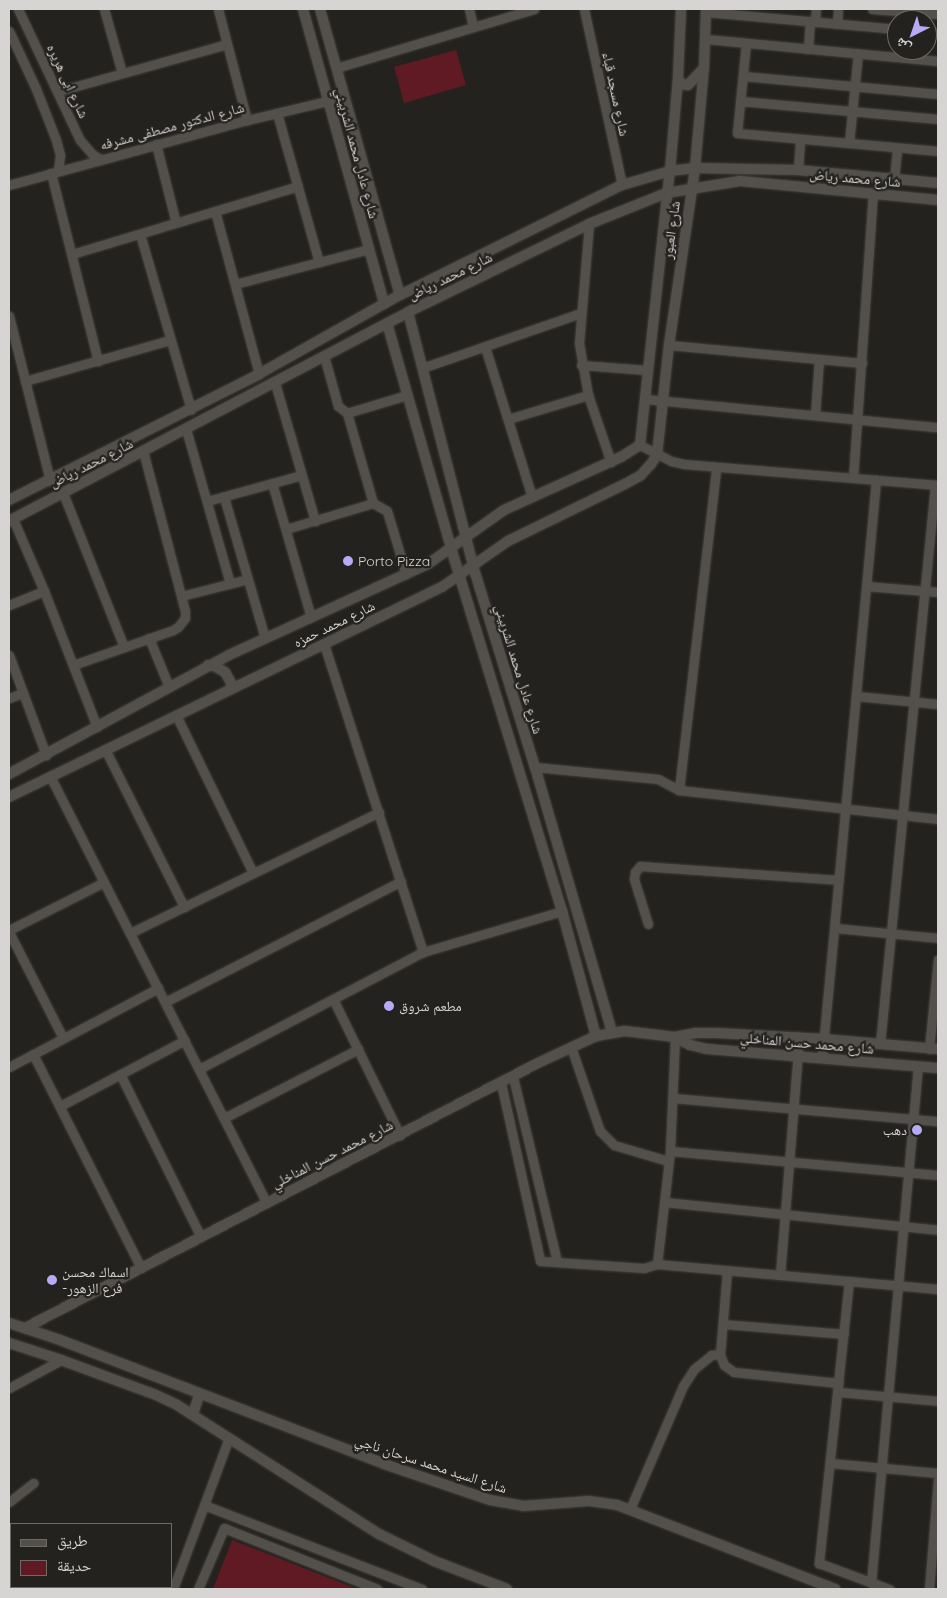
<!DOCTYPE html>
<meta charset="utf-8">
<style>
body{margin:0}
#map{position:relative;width:947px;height:1598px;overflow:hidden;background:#24221f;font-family:Quicksand,"Noto Naskh Arabic",sans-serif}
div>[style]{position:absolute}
.green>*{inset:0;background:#601a23}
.roads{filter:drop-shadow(0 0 1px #42403d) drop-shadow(0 0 1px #42403d)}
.minor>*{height:9px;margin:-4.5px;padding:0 4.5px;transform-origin:4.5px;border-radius:4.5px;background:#53504c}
.tertiary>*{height:10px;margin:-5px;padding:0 5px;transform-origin:5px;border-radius:5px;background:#53504c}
.dots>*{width:14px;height:14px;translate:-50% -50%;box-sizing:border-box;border:2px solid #24221f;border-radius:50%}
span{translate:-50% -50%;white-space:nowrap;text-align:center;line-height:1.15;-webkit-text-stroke:4.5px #24221f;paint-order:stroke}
.street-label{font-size:14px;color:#d7d5d3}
.poi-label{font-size:14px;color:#d7d5d3}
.left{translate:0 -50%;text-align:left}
.right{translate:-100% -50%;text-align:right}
.frame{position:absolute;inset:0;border:10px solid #d7d5d3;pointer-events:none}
.legend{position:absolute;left:10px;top:1523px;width:162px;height:65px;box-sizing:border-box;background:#24221f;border:1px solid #6c6a67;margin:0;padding:6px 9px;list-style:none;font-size:15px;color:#d7d5d3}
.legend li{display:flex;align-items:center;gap:10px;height:25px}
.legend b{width:25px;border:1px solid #6c6a67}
.north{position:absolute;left:887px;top:10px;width:50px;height:50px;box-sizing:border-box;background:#24221f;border:1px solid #6c6a67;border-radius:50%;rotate:221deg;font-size:14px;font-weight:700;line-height:20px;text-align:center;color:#d7d5d3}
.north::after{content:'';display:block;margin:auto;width:18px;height:22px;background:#b7abf8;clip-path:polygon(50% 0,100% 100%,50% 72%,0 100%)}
</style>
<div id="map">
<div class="green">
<div style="clip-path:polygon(456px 50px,466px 85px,404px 103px,394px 67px)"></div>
<div style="clip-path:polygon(232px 1540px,357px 1589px,213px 1589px)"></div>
</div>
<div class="roads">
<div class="minor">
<div style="left:18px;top:9px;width:145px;rotate:64.7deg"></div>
<div style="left:80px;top:140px;width:18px;rotate:49deg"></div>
<div style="left:92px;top:154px;width:9px;rotate:32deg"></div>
<div style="left:104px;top:9px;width:66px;rotate:74.3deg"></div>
<div style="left:218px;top:9px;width:115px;rotate:75.4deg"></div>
<div style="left:469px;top:9px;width:18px;rotate:77deg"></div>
<div style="left:584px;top:9px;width:180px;rotate:77.8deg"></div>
<div style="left:872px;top:9px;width:66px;rotate:4.3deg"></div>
<div style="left:706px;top:12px;width:192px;rotate:5.1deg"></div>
<div style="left:815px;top:22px;width:13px;rotate:-86deg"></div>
<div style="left:837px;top:24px;width:15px;rotate:-86deg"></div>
<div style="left:9px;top:31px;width:64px;rotate:65deg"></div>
<div style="left:36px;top:89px;width:55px;rotate:68.6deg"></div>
<div style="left:56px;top:140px;width:16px;rotate:75deg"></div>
<div style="left:60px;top:155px;width:16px;rotate:97deg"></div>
<div style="left:927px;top:32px;width:11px;rotate:5deg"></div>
<div style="left:706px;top:39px;width:233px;rotate:5.4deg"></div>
<div style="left:746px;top:43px;width:90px;rotate:95.7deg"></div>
<div style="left:737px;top:133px;width:202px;rotate:5.1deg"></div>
<div style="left:808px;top:49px;width:28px;rotate:-86deg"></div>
<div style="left:336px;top:68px;width:207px;rotate:-16.6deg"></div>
<div style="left:743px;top:76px;width:196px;rotate:5.3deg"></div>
<div style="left:59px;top:91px;width:174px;rotate:-15.6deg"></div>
<div style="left:740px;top:101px;width:199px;rotate:5.2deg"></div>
<div style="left:277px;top:113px;width:155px;rotate:74.3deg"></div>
<div style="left:849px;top:143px;width:90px;rotate:-84.3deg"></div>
<div style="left:156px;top:144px;width:81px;rotate:75.8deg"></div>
<div style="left:798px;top:170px;width:31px;rotate:-86deg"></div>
<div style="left:51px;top:173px;width:194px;rotate:76deg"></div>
<div style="left:894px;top:179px;width:31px;rotate:-84deg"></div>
<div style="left:9px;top:185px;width:247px;rotate:-15.3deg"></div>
<div style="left:247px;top:120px;width:100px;rotate:-13.3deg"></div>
<div style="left:215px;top:211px;width:169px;rotate:74.9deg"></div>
<div style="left:589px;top:224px;width:119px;rotate:94.8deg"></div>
<div style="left:579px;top:343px;width:53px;rotate:80.2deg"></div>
<div style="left:588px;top:395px;width:71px;rotate:71.1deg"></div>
<div style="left:140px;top:234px;width:183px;rotate:73.8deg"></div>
<div style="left:72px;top:254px;width:236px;rotate:-16.7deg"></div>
<div style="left:235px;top:284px;width:138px;rotate:-14.6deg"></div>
<div style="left:9px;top:316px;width:170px;rotate:76deg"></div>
<div style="left:669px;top:345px;width:194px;rotate:5.3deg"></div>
<div style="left:485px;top:347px;width:157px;rotate:72.6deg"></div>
<div style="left:324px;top:356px;width:52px;rotate:74.4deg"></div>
<div style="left:338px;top:406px;width:11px;rotate:38deg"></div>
<div style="left:347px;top:413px;width:94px;rotate:73.9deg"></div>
<div style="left:581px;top:365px;width:66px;rotate:4.3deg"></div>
<div style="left:422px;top:368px;width:168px;rotate:-19.1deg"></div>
<div style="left:25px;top:381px;width:151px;rotate:-15.8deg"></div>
<div style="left:275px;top:383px;width:144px;rotate:73.8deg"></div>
<div style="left:645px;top:399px;width:294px;rotate:5.5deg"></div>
<div style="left:347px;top:413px;width:63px;rotate:-16.7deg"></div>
<div style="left:815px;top:415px;width:56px;rotate:-85.9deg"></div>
<div style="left:508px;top:419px;width:84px;rotate:-16.7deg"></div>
<div style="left:186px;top:429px;width:160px;rotate:74.1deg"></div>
<div style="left:640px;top:445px;width:35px;rotate:27deg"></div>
<div style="left:671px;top:461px;width:13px;rotate:13deg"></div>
<div style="left:684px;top:464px;width:255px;rotate:4.7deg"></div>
<div style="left:853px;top:478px;width:285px;rotate:-86deg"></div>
<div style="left:272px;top:483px;width:140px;rotate:73.8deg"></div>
<div style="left:63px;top:493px;width:166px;rotate:68.4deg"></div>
<div style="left:224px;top:497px;width:147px;rotate:73.8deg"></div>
<div style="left:207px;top:501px;width:98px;rotate:-15.3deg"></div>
<div style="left:13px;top:519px;width:78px;rotate:66.7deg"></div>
<div style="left:44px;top:591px;width:146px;rotate:68.7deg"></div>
<div style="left:286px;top:529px;width:91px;rotate:-16.6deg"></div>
<div style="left:373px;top:503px;width:16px;rotate:30deg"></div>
<div style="left:387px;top:511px;width:66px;rotate:73.2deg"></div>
<div style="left:866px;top:586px;width:72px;rotate:4.8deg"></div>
<div style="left:181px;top:596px;width:69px;rotate:-14.2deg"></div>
<div style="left:9px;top:605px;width:38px;rotate:-22deg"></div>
<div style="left:149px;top:638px;width:53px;rotate:67.8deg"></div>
<div style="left:324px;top:644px;width:324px;rotate:72.2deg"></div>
<div style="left:9px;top:655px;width:107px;rotate:69.7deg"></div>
<div style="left:73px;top:665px;width:106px;rotate:-19.3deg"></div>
<div style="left:173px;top:630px;width:6px;rotate:-31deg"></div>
<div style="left:178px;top:627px;width:11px;rotate:-52deg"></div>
<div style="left:185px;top:618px;width:7px;rotate:-90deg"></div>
<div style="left:185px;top:611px;width:165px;rotate:-104.7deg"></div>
<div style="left:856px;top:696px;width:82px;rotate:5.6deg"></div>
<div style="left:9px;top:698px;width:15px;rotate:-20deg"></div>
<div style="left:176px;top:715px;width:176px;rotate:64deg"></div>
<div style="left:105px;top:749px;width:177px;rotate:63.4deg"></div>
<div style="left:535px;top:767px;width:124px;rotate:5.6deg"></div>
<div style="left:658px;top:779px;width:24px;rotate:28deg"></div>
<div style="left:679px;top:790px;width:261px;rotate:6.4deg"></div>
<div style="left:50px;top:776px;width:479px;rotate:63.1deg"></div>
<div style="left:679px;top:790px;width:324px;rotate:-83.4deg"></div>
<div style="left:648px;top:924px;width:47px;rotate:-107.3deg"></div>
<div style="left:634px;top:879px;width:7px;rotate:-82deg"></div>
<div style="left:635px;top:872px;width:8px;rotate:-50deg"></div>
<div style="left:640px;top:866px;width:199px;rotate:4deg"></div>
<div style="left:835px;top:928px;width:103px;rotate:5.5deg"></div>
<div style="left:9px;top:930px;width:106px;rotate:-26.8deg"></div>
<div style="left:9px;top:932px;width:119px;rotate:63deg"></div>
<div style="left:130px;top:933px;width:277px;rotate:-25.9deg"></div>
<div style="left:333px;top:999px;width:152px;rotate:63.8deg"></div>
<div style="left:165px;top:1002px;width:265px;rotate:-27.1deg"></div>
<div style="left:880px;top:1044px;width:562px;rotate:-84.38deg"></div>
<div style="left:571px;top:1047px;width:89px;rotate:71deg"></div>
<div style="left:600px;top:1131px;width:20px;rotate:45deg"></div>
<div style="left:614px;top:1145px;width:56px;rotate:16.5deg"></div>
<div style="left:929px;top:1049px;width:90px;rotate:-84.3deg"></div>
<div style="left:33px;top:1054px;width:240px;rotate:63.2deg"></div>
<div style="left:822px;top:1057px;width:580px;rotate:-84.65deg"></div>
<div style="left:9px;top:1067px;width:169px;rotate:-27.9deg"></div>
<div style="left:199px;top:1069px;width:253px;rotate:-27.6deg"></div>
<div style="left:423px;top:952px;width:145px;rotate:-16.4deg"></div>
<div style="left:120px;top:1074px;width:182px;rotate:63.6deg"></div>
<div style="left:513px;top:1077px;width:190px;rotate:76.6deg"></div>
<div style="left:501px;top:1083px;width:182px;rotate:77.6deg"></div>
<div style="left:540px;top:1261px;width:104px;rotate:3.9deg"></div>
<div style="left:644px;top:1268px;width:14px;rotate:-17deg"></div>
<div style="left:657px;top:1264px;width:282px;rotate:5.1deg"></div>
<div style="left:673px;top:1098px;width:266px;rotate:5deg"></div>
<div style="left:60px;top:1106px;width:141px;rotate:-27.8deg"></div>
<div style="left:224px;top:1118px;width:151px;rotate:-27.2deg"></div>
<div style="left:670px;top:1151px;width:269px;rotate:5.1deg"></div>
<div style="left:664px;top:1202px;width:275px;rotate:5.8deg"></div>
<div style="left:657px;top:1264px;width:114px;rotate:-83.4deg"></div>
<div style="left:670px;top:1151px;width:114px;rotate:-87.5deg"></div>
<div style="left:727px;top:1271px;width:84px;rotate:94.8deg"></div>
<div style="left:720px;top:1355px;width:11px;rotate:68deg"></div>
<div style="left:724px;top:1365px;width:12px;rotate:35deg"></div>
<div style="left:734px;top:1372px;width:105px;rotate:6deg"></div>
<div style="left:780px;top:1275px;width:239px;rotate:-85.4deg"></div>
<div style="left:849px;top:1281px;width:284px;rotate:96.1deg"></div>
<div style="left:819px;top:1563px;width:75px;rotate:20.4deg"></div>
<div style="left:723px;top:1324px;width:121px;rotate:4.7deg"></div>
<div style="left:9px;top:1388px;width:59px;rotate:-28.3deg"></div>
<div style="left:838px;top:1392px;width:100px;rotate:5.1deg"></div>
<div style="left:830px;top:1463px;width:108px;rotate:5.3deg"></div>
<div style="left:9px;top:1502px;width:31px;rotate:-38deg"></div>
<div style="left:204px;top:1505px;width:234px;rotate:21.1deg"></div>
<div style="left:630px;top:1509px;width:134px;rotate:-66.7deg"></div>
<div style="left:683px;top:1386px;width:20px;rotate:-57deg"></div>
<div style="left:694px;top:1369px;width:22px;rotate:-39deg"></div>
<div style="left:711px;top:1355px;width:9px;rotate:-6deg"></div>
<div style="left:871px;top:1583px;width:519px;rotate:-84.81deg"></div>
<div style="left:173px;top:1589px;width:161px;rotate:-69.7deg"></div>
<div style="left:198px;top:1589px;width:66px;rotate:-66.9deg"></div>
<div style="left:224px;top:1528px;width:165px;rotate:21.7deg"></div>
<div style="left:929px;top:1589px;width:109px;rotate:-85.3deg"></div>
</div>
<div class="tertiary">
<div style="left:303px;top:9px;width:306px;rotate:74.6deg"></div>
<div style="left:320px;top:9px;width:297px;rotate:74.4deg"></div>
<div style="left:678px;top:78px;width:7px;rotate:63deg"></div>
<div style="left:681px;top:84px;width:7px;rotate:8deg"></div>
<div style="left:688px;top:85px;width:23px;rotate:-47deg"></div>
<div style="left:408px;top:312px;width:262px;rotate:75.6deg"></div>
<div style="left:473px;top:566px;width:210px;rotate:72.9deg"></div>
<div style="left:535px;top:767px;width:276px;rotate:73.8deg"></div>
<div style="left:387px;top:323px;width:234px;rotate:74.1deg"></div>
<div style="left:451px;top:548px;width:380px;rotate:73deg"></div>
<div style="left:562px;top:911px;width:130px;rotate:74.8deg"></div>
<div style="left:9px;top:500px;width:280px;rotate:-26.7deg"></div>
<div style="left:259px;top:374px;width:162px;rotate:-29.3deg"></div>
<div style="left:400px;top:295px;width:248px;rotate:-26.4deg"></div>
<div style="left:622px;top:185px;width:50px;rotate:-16.3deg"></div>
<div style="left:670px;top:171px;width:25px;rotate:-7deg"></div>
<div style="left:695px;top:168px;width:103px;rotate:1.1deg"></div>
<div style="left:798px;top:170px;width:141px;rotate:5.3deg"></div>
<div style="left:9px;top:521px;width:450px;rotate:-27.6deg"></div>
<div style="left:408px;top:312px;width:201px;rotate:-25.9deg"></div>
<div style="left:589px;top:224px;width:83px;rotate:-21.9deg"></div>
<div style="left:666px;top:193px;width:75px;rotate:-9.2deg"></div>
<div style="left:740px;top:181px;width:199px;rotate:5.5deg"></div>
<div style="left:208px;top:665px;width:6px;rotate:9deg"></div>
<div style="left:214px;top:666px;width:13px;rotate:29deg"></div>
<div style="left:225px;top:672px;width:13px;rotate:61deg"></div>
<div style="left:231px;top:683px;width:6px;rotate:90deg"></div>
<div style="left:9px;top:774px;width:250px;rotate:-28.4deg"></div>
<div style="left:229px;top:655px;width:219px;rotate:-24.6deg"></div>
<div style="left:428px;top:564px;width:93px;rotate:-35.4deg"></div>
<div style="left:504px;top:510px;width:128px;rotate:-24.4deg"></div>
<div style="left:621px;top:457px;width:22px;rotate:-32deg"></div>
<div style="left:640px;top:445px;width:276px;rotate:-83.8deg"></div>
<div style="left:670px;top:171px;width:93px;rotate:-85.1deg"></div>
<div style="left:678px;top:78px;width:69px;rotate:-87.5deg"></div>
<div style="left:9px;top:797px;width:481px;rotate:-25.9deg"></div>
<div style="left:442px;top:587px;width:80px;rotate:-34.9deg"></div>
<div style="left:508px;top:541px;width:130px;rotate:-26deg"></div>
<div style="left:625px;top:484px;width:18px;rotate:-29deg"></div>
<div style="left:641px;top:475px;width:15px;rotate:-48deg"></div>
<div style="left:651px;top:464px;width:11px;rotate:-56deg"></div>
<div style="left:657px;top:455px;width:111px;rotate:-83.8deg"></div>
<div style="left:669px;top:345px;width:179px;rotate:-81.6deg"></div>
<div style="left:695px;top:168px;width:100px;rotate:-84.9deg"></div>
<div style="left:704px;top:68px;width:59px;rotate:-88.1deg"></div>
<div style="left:675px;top:1037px;width:17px;rotate:28deg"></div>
<div style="left:690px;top:1045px;width:17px;rotate:13deg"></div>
<div style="left:707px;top:1049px;width:232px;rotate:4.7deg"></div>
<div style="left:9px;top:1323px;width:54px;rotate:18.4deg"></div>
<div style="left:60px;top:1340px;width:347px;rotate:20.9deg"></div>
<div style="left:384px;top:1464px;width:112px;rotate:18.8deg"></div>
<div style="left:490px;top:1500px;width:34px;rotate:10deg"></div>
<div style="left:523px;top:1506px;width:66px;rotate:-4.3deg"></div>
<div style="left:589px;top:1501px;width:28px;rotate:8deg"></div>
<div style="left:617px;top:1505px;width:234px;rotate:21.1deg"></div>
<div style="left:25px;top:1328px;width:580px;rotate:-27.32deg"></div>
<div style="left:540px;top:1062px;width:62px;rotate:-24.9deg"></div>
<div style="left:596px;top:1036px;width:29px;rotate:-10deg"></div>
<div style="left:625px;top:1031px;width:50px;rotate:6.8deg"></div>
<div style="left:675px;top:1037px;width:21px;rotate:-11deg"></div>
<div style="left:696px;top:1033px;width:21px"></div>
<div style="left:717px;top:1033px;width:107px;rotate:3.2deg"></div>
<div style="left:824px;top:1039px;width:114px;rotate:5deg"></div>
<div style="left:9px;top:1343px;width:55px;rotate:18.1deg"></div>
<div style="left:61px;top:1360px;width:101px;rotate:20.2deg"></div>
<div style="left:156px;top:1395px;width:23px;rotate:25deg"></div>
<div style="left:177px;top:1405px;width:240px;rotate:32.6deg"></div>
<div style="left:379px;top:1534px;width:61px;rotate:26.1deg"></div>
<div style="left:434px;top:1561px;width:78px;rotate:21deg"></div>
<div style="left:193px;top:1414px;width:20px;rotate:-72deg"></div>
</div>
</div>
<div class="dots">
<div style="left:348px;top:561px;background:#b7abf8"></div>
<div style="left:389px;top:1006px;background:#b7abf8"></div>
<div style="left:917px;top:1130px;background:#b7abf8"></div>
<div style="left:52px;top:1280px;background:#b7abf8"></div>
</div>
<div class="street-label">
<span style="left:68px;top:81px;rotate:65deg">شارع ابى هريره</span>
<span style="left:616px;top:94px;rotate:78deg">شارع مسجد قباء</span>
<span style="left:172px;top:126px;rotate:-15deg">شارع الدكتور مصطفى مشرفه</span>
<span style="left:357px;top:153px;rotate:75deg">شارع عادل محمد الشربيني</span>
<span style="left:855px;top:178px;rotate:5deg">شارع محمد رياض</span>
<span style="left:671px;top:230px;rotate:-82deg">شارع العبور</span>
<span style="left:450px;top:276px;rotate:-26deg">شارع محمد رياض</span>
<span style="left:91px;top:463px;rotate:-27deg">شارع محمد رياض</span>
<span style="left:334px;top:624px;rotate:-26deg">شارع محمد حمزه</span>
<span style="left:519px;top:669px;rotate:73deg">شارع عادل محمد الشربيني</span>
<span style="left:807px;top:1043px;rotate:5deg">شارع محمد حسن المناخلي</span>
<span style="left:332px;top:1154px;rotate:-27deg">شارع محمد حسن المناخلي</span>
<span style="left:431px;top:1464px;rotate:18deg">شارع السيد محمد سرحان ناجي</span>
</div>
<div class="poi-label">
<span class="left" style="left:358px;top:561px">Porto Pizza</span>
<span class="left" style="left:399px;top:1006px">مطعم شروق</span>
<span class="right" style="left:907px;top:1130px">دهب</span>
<span class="left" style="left:62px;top:1280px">اسماك محسن<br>-فرع الزهور</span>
</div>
<div class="frame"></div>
<ul class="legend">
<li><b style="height:6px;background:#53504c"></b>طريق</li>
<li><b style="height:14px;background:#601a23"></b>حديقة</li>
</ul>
<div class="north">ش</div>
</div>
